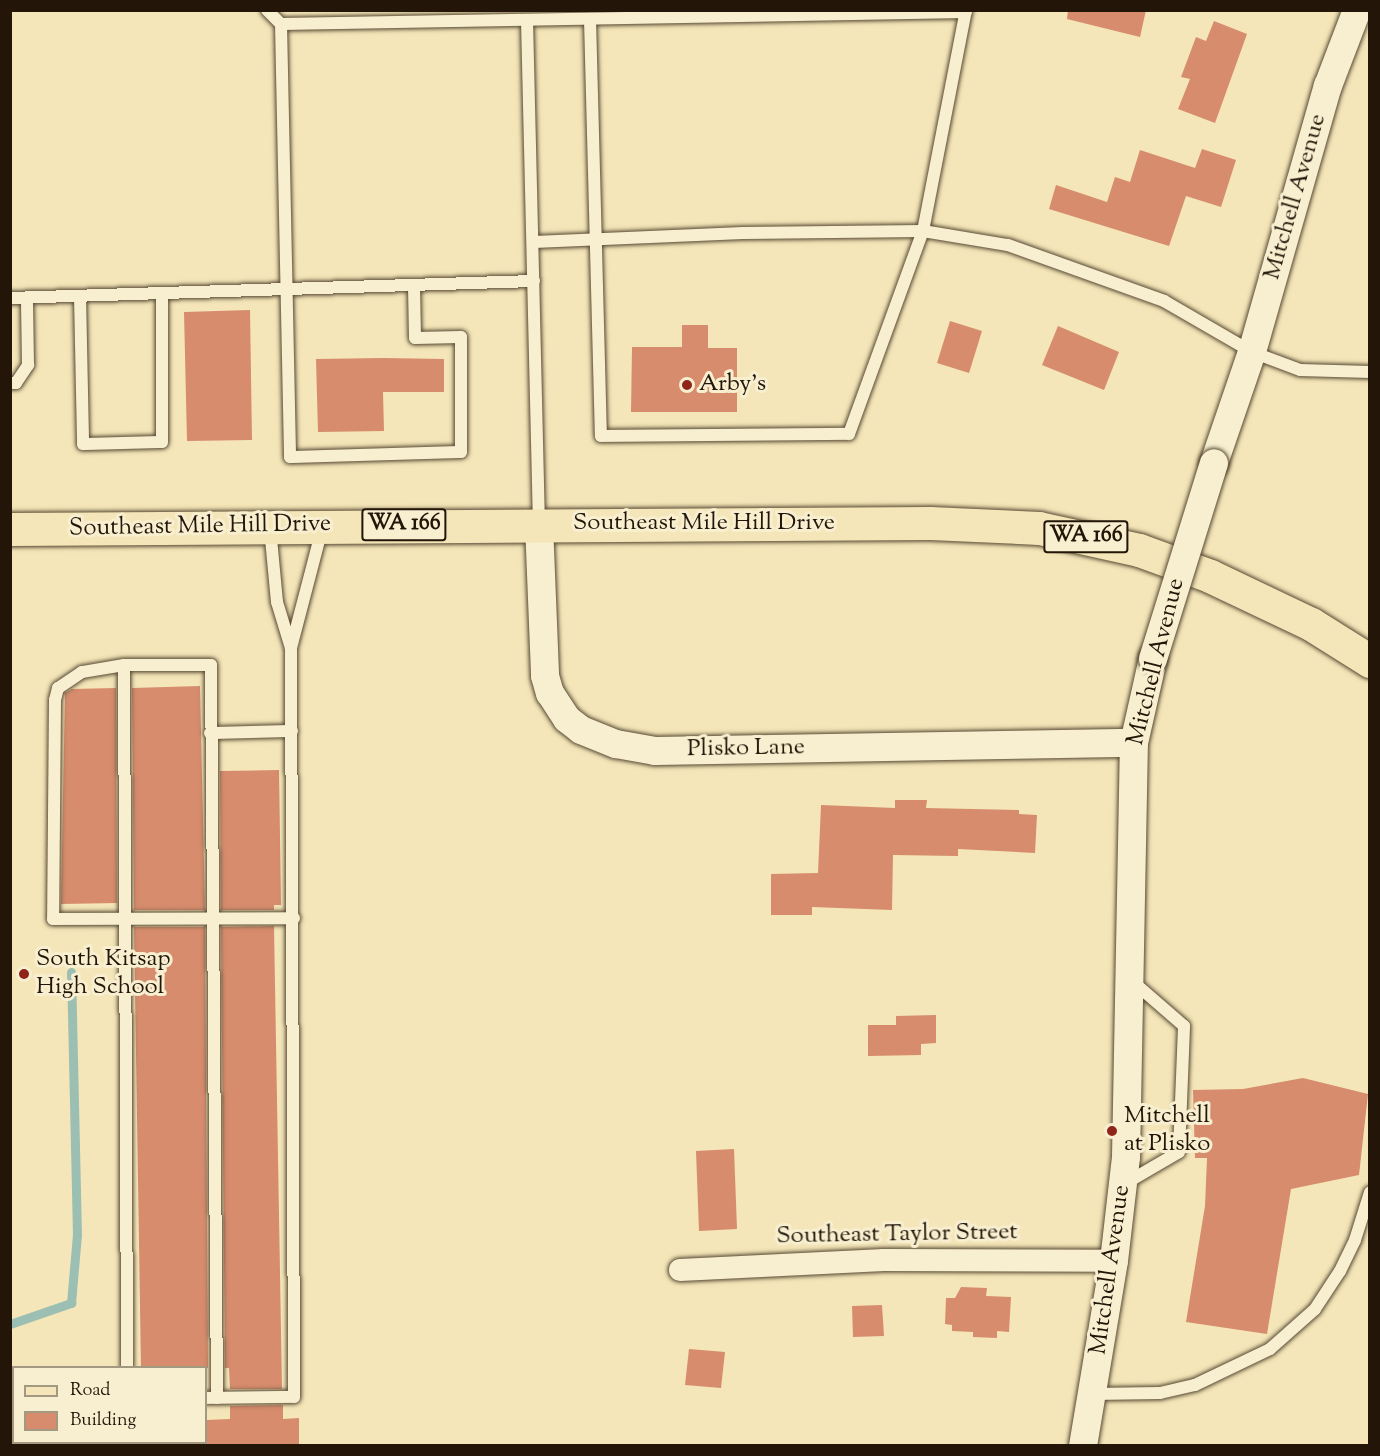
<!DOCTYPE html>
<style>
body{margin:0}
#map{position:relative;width:1380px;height:1456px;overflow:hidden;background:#f4e6b8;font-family:"Sorts Mill Goudy",serif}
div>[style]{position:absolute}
.stream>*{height:9px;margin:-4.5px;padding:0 4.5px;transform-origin:4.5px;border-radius:4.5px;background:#9cbfb3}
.building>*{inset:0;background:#d68c6d}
.roads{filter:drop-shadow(0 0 2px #574933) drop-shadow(0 0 2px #574933)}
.service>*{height:12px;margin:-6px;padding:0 6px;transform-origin:6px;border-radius:6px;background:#f8efd1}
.minor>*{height:22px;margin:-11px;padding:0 11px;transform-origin:11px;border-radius:11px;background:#f8efd1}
.tertiary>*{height:28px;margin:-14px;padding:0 14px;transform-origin:14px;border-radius:14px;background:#f8efd1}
.primary>*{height:33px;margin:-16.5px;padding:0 16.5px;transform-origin:16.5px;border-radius:16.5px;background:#f4e6b8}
.bridges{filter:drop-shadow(0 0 2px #574933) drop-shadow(0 0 2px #574933)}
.tertiary-bridge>*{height:28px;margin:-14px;padding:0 14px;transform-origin:14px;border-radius:14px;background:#f8efd1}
.dots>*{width:16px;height:16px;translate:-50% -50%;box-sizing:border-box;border:3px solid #f8efd1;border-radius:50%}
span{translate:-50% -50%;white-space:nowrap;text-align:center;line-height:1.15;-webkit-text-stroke:6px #f8efd1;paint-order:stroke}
.shield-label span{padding:2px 4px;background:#f8efd1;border:2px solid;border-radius:4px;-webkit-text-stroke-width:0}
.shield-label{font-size:22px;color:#231507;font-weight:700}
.street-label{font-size:24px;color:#231507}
.poi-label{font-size:24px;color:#231507}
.left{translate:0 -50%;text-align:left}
.frame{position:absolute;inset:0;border:12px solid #231507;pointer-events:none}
.legend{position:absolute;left:12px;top:1366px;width:195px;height:78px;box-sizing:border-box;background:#f8efd1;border:2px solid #a39880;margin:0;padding:8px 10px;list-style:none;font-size:18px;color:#231507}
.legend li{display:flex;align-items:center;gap:12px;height:30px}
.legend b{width:30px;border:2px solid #a39880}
</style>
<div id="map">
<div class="stream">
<div style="left:10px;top:1324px;width:65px;rotate:-19deg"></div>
<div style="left:71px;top:1303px;width:68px;rotate:-85deg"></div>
<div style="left:77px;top:1235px;width:263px;rotate:-91.3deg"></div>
</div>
<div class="building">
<div style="clip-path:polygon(1068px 10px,1146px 10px,1140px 37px,1067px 19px)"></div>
<div style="clip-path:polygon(1214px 21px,1247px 34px,1215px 123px,1178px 109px,1190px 79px,1181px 77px,1196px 37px,1206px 41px)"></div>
<div style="clip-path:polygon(1202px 149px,1236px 160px,1221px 207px,1186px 196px,1169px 246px,1049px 209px,1056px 185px,1107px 202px,1115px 177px,1130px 182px,1140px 150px,1195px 168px)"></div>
<div style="clip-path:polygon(250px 310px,252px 440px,187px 441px,184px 312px)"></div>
<div style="clip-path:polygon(950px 321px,982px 331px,969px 373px,937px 363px)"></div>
<div style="clip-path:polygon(682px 325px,708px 325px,708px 348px,737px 348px,737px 412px,631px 412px,632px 347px,682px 347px)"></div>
<div style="clip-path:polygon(1058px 326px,1119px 352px,1104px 390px,1042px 365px)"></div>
<div style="clip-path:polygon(383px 358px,444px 359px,444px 392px,383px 392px,384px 431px,318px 432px,316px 359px)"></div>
<div style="clip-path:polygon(200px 686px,205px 910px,134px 910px,132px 688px)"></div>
<div style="clip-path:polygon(116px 688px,117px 903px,61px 904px,65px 693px,72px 689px)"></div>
<div style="clip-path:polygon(279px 770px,281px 905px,274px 905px,274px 910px,221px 910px,220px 771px)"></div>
<div style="clip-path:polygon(895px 800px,927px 800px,926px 808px,1019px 810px,1019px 814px,1037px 815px,1035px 853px,958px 849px,958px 856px,893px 855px,892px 910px,812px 907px,812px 915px,771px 915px,771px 874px,818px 873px,821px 805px,895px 808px)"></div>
<div style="clip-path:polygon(274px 926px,282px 1389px,230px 1389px,229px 1368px,225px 1368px,221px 927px)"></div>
<div style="clip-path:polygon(134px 927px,205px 927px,208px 1368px,141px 1368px)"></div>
<div style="clip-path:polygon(936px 1015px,936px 1043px,921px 1044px,921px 1055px,868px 1056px,868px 1025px,896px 1025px,896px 1016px)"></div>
<div style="clip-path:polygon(1303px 1078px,1368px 1094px,1359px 1175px,1291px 1189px,1267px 1334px,1186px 1322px,1205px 1206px,1207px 1158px,1195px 1158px,1193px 1090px,1243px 1089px)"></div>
<div style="clip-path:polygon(734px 1149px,737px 1229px,699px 1231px,696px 1151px)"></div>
<div style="clip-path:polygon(961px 1287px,987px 1288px,986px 1296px,1011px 1297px,1009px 1332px,997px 1331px,997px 1338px,973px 1337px,973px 1332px,952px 1331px,952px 1325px,945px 1324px,946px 1298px,955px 1298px)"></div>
<div style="clip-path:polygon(882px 1305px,884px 1336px,853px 1337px,852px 1306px)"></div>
<div style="clip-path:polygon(689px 1349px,725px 1352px,721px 1388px,685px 1385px)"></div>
<div style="clip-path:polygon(283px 1405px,283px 1419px,299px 1418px,299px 1446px,206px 1446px,206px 1420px,230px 1419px,230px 1406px)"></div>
</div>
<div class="roads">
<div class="service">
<div style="left:267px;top:10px;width:20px;rotate:45deg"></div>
<div style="left:281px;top:24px;width:685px;rotate:-1deg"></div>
<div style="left:590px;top:19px;width:417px;rotate:88.5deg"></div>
<div style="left:601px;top:436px;width:248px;rotate:-0.5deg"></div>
<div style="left:849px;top:434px;width:216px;rotate:-70deg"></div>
<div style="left:923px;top:231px;width:225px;rotate:-79deg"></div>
<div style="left:527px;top:20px;width:504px;rotate:88.64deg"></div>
<div style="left:281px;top:24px;width:433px;rotate:88.8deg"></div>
<div style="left:290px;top:457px;width:171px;rotate:-1.7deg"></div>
<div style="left:461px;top:452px;width:115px;rotate:-90deg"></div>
<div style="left:461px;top:337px;width:46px;rotate:178.8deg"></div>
<div style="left:415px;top:338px;width:53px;rotate:-91.1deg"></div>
<div style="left:534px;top:242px;width:209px;rotate:-2.5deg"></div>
<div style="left:743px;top:233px;width:180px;rotate:-0.6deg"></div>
<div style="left:923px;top:231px;width:86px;rotate:9.4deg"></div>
<div style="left:1008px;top:245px;width:166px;rotate:19.7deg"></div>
<div style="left:1164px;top:301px;width:102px;rotate:30.1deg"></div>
<div style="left:1252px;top:352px;width:51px;rotate:20.6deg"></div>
<div style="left:1300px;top:370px;width:70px;rotate:1.6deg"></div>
<div style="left:80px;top:296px;width:148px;rotate:88.8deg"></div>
<div style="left:83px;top:444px;width:79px;rotate:-1.5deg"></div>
<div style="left:162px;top:442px;width:149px;rotate:-90deg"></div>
<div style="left:10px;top:298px;width:524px;rotate:-1.86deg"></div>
<div style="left:10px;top:383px;width:6px"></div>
<div style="left:16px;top:383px;width:22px;rotate:-56deg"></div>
<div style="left:28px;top:365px;width:67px;rotate:-90.9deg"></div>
<div style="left:270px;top:528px;width:74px;rotate:84.6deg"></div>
<div style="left:277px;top:602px;width:48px;rotate:73.1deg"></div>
<div style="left:291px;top:648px;width:123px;rotate:-75.4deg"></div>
<div style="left:124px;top:665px;width:43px;rotate:170.5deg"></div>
<div style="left:82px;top:672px;width:29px;rotate:146deg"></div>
<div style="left:58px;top:688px;width:12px;rotate:104deg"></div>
<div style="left:55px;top:700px;width:219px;rotate:90.5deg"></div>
<div style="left:53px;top:919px;width:241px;rotate:-0.2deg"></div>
<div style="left:210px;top:733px;width:82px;rotate:-1.4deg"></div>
<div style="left:1126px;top:1183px;width:61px;rotate:-30.3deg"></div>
<div style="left:1179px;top:1152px;width:126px;rotate:-87.7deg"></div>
<div style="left:1184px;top:1026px;width:69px;rotate:-139.1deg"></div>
<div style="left:127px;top:1368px;width:703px;rotate:-90.24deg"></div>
<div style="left:124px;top:665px;width:87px"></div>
<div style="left:211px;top:665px;width:733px;rotate:89.53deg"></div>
<div style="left:1092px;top:1394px;width:68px;rotate:-0.8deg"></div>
<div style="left:1160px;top:1393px;width:36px;rotate:-13deg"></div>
<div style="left:1195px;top:1385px;width:83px;rotate:-25.6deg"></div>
<div style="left:1270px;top:1349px;width:60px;rotate:-41.6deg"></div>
<div style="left:1315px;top:1309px;width:45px;rotate:-56.7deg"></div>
<div style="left:1340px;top:1271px;width:34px;rotate:-64deg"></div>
<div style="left:1355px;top:1240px;width:50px;rotate:-72.6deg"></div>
<div style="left:206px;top:1398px;width:88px;rotate:-0.7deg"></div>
<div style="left:294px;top:1397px;width:749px;rotate:-90.23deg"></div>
</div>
<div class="minor">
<div style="left:680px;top:1270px;width:204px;rotate:-2.8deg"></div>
<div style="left:884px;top:1260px;width:230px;rotate:0.2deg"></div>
</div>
<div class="tertiary">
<div style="left:1214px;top:463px;width:117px;rotate:-71.1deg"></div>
<div style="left:1252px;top:352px;width:277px;rotate:-74.1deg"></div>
<div style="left:1328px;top:86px;width:81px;rotate:-69.1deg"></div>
<div style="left:539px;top:524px;width:152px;rotate:87.7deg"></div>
<div style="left:545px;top:676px;width:18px;rotate:74deg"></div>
<div style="left:550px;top:693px;width:31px;rotate:57deg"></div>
<div style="left:567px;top:719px;width:18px;rotate:38deg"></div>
<div style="left:581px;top:730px;width:38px;rotate:22deg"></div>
<div style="left:616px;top:744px;width:40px;rotate:10deg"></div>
<div style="left:655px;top:751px;width:479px;rotate:-1deg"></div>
<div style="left:1083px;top:1446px;width:188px;rotate:-80.5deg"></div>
<div style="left:1114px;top:1261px;width:105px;rotate:-83.4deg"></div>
<div style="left:1126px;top:1157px;width:414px;rotate:-88.9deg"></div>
<div style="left:1134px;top:743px;width:86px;rotate:-77.3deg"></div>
</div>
<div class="primary">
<div style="left:10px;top:529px;width:920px;rotate:-0.37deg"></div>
<div style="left:930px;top:523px;width:109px;rotate:2.6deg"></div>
<div style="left:1039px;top:528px;width:102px;rotate:12.4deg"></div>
<div style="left:1139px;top:550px;width:76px;rotate:20.1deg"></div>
<div style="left:1210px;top:576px;width:112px;rotate:25.4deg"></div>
<div style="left:1311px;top:624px;width:70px;rotate:32.1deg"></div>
</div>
</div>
<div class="bridges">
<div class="tertiary-bridge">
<div style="left:1153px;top:659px;width:205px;rotate:-72.7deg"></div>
</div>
</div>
<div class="dots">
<div style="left:687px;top:385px;background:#8f2418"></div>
<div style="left:24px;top:974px;background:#8f2418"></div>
<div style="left:1112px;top:1131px;background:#8f2418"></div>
</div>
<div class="shield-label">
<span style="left:404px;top:525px">WA 166</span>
<span style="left:1086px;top:537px">WA 166</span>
</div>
<div class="street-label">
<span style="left:1296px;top:197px;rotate:-74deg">Mitchell Avenue</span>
<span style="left:704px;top:524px">Southeast Mile Hill Drive</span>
<span style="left:200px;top:527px;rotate:-1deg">Southeast Mile Hill Drive</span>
<span style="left:1157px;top:662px;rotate:-76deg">Mitchell Avenue</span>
<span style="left:746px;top:749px;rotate:-1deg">Plisko Lane</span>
<span style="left:897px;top:1235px;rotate:-1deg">Southeast Taylor Street</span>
<span style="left:1111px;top:1270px;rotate:-82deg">Mitchell Avenue</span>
</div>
<div class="poi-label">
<span class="left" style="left:699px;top:385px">Arby's</span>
<span class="left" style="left:36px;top:974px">South Kitsap<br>High School</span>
<span class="left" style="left:1124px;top:1131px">Mitchell<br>at Plisko</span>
</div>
<div class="frame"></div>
<ul class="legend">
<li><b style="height:8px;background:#f4e6b8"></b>Road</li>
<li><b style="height:16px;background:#d68c6d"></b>Building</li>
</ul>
</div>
